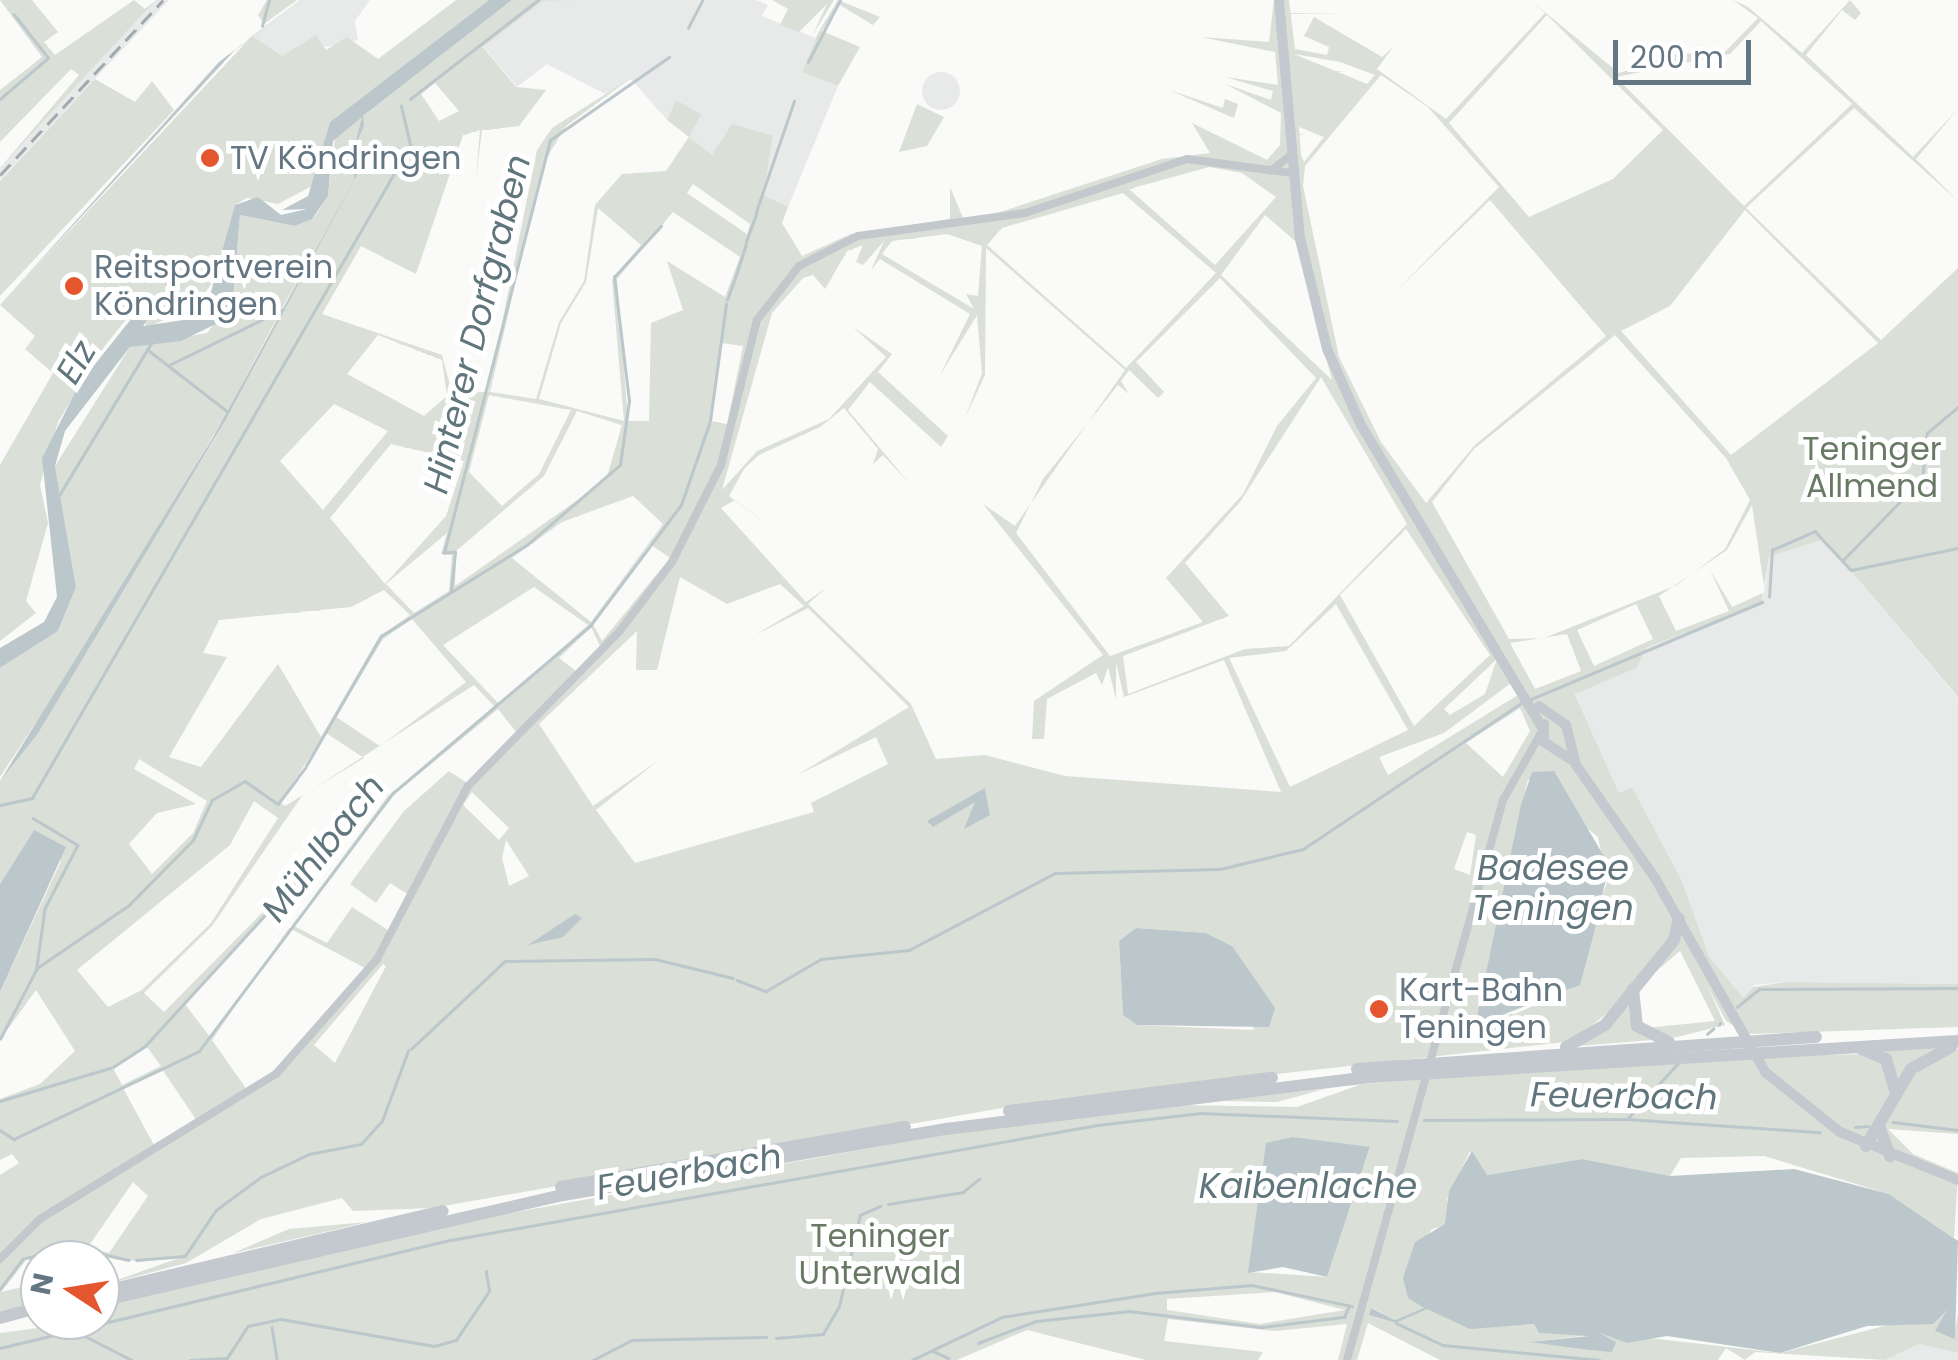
<!DOCTYPE html>
<meta charset="utf-8">
<style>
body{margin:0}
#map{position:relative;width:1958px;height:1360px;overflow:hidden;background:#fafaf8;font-family:Poppins,sans-serif}
div>[style]{position:absolute}
.built>*{inset:0;background:#e8e9e9}
.round{border-radius:50%}
.green>*{inset:0;background:#dadfd7}
.water>*{inset:0;background:#bbc7cb}
.stream>*{height:2.5px;margin:-1.25px;padding:0 1.25px;transform-origin:1.25px;border-radius:1.25px;background:#bbc7cb}
.minor>*{height:8px;margin:-4px;padding:0 4px;transform-origin:4px;border-radius:4px;background:#c3c8cc}
.major>*{height:10px;margin:-5px;padding:0 5px;transform-origin:5px;border-radius:5px;background:#c3c9ce}
.highway>*{height:12px;margin:-6px;padding:0 6px;transform-origin:6px;border-radius:6px;background:#c3c9ce}
.rail>*{height:2.5px;margin-top:-1.25px;transform-origin:0;background:repeating-linear-gradient(90deg,#a2aab0 0 15px,transparent 0 23px)}
.dots>*{width:28px;height:28px;translate:-50% -50%;box-sizing:border-box;border:5px solid #fff;border-radius:50%}
span{translate:-50% -50%;white-space:nowrap;text-align:center;line-height:1.15;-webkit-text-stroke:10px #fff;paint-order:stroke}
.poi-label{font-size:32px;color:#657683}
.left{translate:0 -50%;text-align:left}
.park-label{font-size:32px;color:#687a64}
.water-label{font-size:35px;color:#60757c;font-style:italic}
.north{position:absolute;left:20px;top:1240px;width:100px;height:100px;box-sizing:border-box;background:#fff;border:2px solid #c1c8cd;border-radius:50%;rotate:282deg;font-size:28px;font-weight:700;line-height:40px;text-align:center;color:#657683}
.north::after{content:'';display:block;margin:auto;width:35px;height:45px;background:#e4572e;clip-path:polygon(50% 0,100% 100%,50% 72%,0 100%)}
.scale{position:absolute;left:1613px;top:40px;width:138px;height:45px;box-sizing:border-box;border:5px solid #657683;border-top:0;padding-left:12px;font-size:30px;line-height:35px;white-space:nowrap;color:#657683;-webkit-text-stroke:8px #fff;paint-order:stroke}
</style>
<div id="map">
<div class="built">
<div style="clip-path:polygon(156px 0,169px 0,0 180px,0 168px)"></div>
<div style="clip-path:polygon(300px 0,370px 0,355px 21px,358px 40px,281px 56px,262px 50px,252px 36px)"></div>
<div style="clip-path:polygon(543px 0,700px 0,689px 28px,704px 0,756px 0,768px 5px,762px 16px,816px 38px,802px 72px,838px 86px,788px 207px,762px 195px,773px 137px,712px 156px,689px 137px,700px 114px,676px 100px,667px 120px,631px 79px,605px 94px,547px 64px,517px 87px,483px 46px)"></div>
<div class="round" style="left:922px;top:72px;width:38px;height:38px"></div>
<div style="clip-path:polygon(1824px 539px,1958px 698px,1958px 984px,1787px 982px,1754px 985px,1743px 999px,1709px 956px,1682px 881px,1632px 787px,1619px 793px,1575px 693px,1635px 668px,1646px 647px,1762px 605px,1769px 557px)"></div>
<div style="clip-path:polygon(1919px 1344px,1958px 1353px,1958px 1360px,1885px 1360px)"></div>
</div>
<div class="green">
<div style="clip-path:polygon(0 0,32px 0,58px 32px,44px 42px,55px 55px,134px 0,145px 9px,156px 0,0 168px,79px 75px,71px 69px,0 142px,0 90px,42px 57px)"></div>
<div style="clip-path:polygon(267px 0,297px 0,264px 24px,258px 15px)"></div>
<div style="clip-path:polygon(456px 0,489px 0,330px 122px,312px 186px,278px 204px,247px 198px,235px 205px,222px 269px,194px 308px,147px 327px,136px 307px,104px 347px,58px 422px,40px 485px,48px 523px,26px 601px,36px 613px,0 641px,0 465px,53px 373px,25px 349px,35px 336px,0 305px,252px 36px,282px 56px,316px 35px,326px 50px,347px 37px,378px 59px)"></div>
<div style="clip-path:polygon(evenodd,512px 0,543px 0,483px 47px,516px 87px,546px 90px,519px 126px,482px 130px,476px 178px,480px 130px,463px 135px,416px 274px,361px 246px,322px 314px,442px 355px,452px 393px,488px 392px,537px 150px,552px 128px,631px 78px,566px 126px,543px 164px,490px 392px,536px 399px,559px 322px,584px 281px,595px 205px,622px 174px,666px 171px,689px 137px,667px 120px,676px 100px,701px 114px,689px 137px,712px 155px,732px 124px,773px 136px,763px 195px,788px 207px,782px 223px,802px 256px,851px 234px,950px 219px,950px 187px,963px 218px,988px 216px,1162px 159px,1210px 153px,1192px 123px,1267px 160px,1280px 145px,1281px 113px,1225px 84px,1271px 100px,1273px 91px,1225px 77px,1278px 85px,1275px 52px,1201px 37px,1269px 42px,1274px 0,1289px 0,1295px 49px,1327px 55px,1329px 47px,1304px 36px,1314px 17px,1382px 57px,1393px 47px,1377px 69px,1446px 119px,1545px 13px,1530px 0,1619px 73px,1676px 54px,1725px 52px,1758px 18px,1733px 0,1748px 7px,1802px 53px,1850px 0,1861px 13px,1855px 20px,1842px 10px,1806px 55px,1913px 157px,1958px 109px,1916px 159px,1958px 201px,1854px 108px,1746px 208px,1881px 340px,1958px 268px,1958px 697px,1824px 539px,1769px 557px,1764px 586px,1752px 505px,1727px 550px,1659px 596px,1676px 631px,1729px 611px,1710px 570px,1732px 607px,1763px 593px,1762px 605px,1647px 647px,1636px 668px,1575px 694px,1619px 793px,1632px 787px,1682px 881px,1709px 956px,1743px 998px,1753px 987px,1787px 982px,1958px 984px,1958px 1027px,1747px 1034px,1726px 1021px,1707px 985px,1725px 1025px,1673px 1038px,1645px 1028px,1715px 1021px,1680px 951px,1574px 1041px,1053px 1099px,432px 1208px,353px 1211px,342px 1198px,261px 1219px,186px 1263px,100px 1286px,182px 1257px,126px 1261px,71px 1249px,27px 1259px,1px 1292px,27px 1286px,40px 1302px,0 1313px,0 1175px,19px 1163px,12px 1154px,0 1160px,0 1099px,40px 1084px,75px 1051px,36px 990px,0 1040px,0 992px,61px 861px,34px 830px,0 884px,0 781px,37px 735px,98px 629px,0 777px,0 668px,58px 631px,76px 587px,55px 466px,130px 347px,207px 333px,233px 299px,240px 215px,293px 226px,315px 216px,328px 196px,335px 138px,512px 0,1547px 15px,1663px 130px,1613px 179px,1529px 217px,1449px 123px,1547px 15px,512px 0,1761px 21px,1852px 104px,1744px 206px,1616px 77px,1730px 54px,1761px 21px,512px 0,1294px 54px,1340px 62px,1375px 75px,1367px 84px,1294px 54px,512px 0,1381px 75px,1428px 107px,1499px 187px,1393px 294px,1490px 200px,1606px 336px,1475px 445px,1426px 503px,1381px 442px,1339px 357px,1303px 186px,1305px 166px,1381px 75px,512px 0,435px 83px,459px 111px,439px 121px,421px 94px,435px 83px,512px 0,1299px 127px,1324px 137px,1304px 162px,1301px 155px,1299px 127px,512px 0,1209px 167px,1242px 173px,1276px 197px,1215px 265px,1129px 189px,1209px 167px,512px 0,693px 184px,750px 224px,747px 234px,687px 193px,693px 184px,512px 0,1123px 193px,1216px 273px,1126px 368px,987px 245px,1002px 228px,1123px 193px,512px 0,598px 208px,641px 245px,612px 280px,624px 421px,539px 399px,561px 323px,586px 282px,598px 208px,512px 0,1745px 210px,1878px 343px,1731px 455px,1621px 331px,1670px 306px,1745px 210px,512px 0,673px 212px,740px 257px,725px 297px,667px 261px,683px 310px,651px 323px,649px 421px,628px 421px,617px 279px,673px 212px,512px 0,1265px 215px,1295px 241px,1332px 380px,1221px 275px,1265px 215px,512px 0,947px 234px,982px 246px,978px 296px,966px 294px,974px 309px,882px 254px,892px 241px,947px 234px,512px 0,321px 235px,214px 440px,136px 567px,226px 414px,321px 235px,512px 0,884px 241px,871px 270px,880px 259px,970px 314px,939px 377px,977px 315px,982px 373px,965px 418px,985px 375px,986px 248px,1125px 370px,1015px 526px,983px 504px,1103px 655px,1034px 701px,1032px 739px,1044px 739px,1047px 699px,1096px 673px,1102px 685px,1108px 667px,1116px 699px,1116px 662px,1124px 697px,1224px 660px,1281px 792px,1065px 776px,985px 755px,936px 759px,911px 704px,808px 604px,826px 588px,806px 602px,721px 508px,735px 500px,770px 527px,729px 496px,744px 469px,759px 455px,820px 427px,844px 408px,878px 449px,873px 464px,883px 455px,910px 484px,848px 410px,870px 382px,941px 447px,948px 436px,878px 372px,892px 354px,853px 327px,886px 357px,829px 419px,757px 451px,722px 490px,772px 313px,803px 278px,813px 275px,825px 289px,847px 251px,863px 245px,856px 262px,863px 265px,884px 241px,512px 0,1220px 278px,1316px 378px,1277px 426px,1243px 494px,1166px 578px,1203px 622px,1110px 656px,1016px 533px,1043px 479px,1118px 385px,1129px 394px,1121px 381px,1129px 370px,1158px 398px,1164px 392px,1136px 362px,1220px 278px,512px 0,378px 335px,442px 360px,447px 396px,424px 416px,347px 374px,378px 335px,512px 0,1615px 335px,1726px 458px,1750px 500px,1725px 549px,1677px 585px,1544px 638px,1509px 639px,1432px 502px,1474px 449px,1615px 335px,512px 0,722px 343px,743px 346px,727px 424px,711px 421px,722px 343px,512px 0,1321px 377px,1407px 524px,1289px 646px,1245px 649px,1128px 694px,1123px 656px,1229px 616px,1185px 563px,1240px 502px,1321px 377px,512px 0,489px 395px,571px 410px,539px 474px,502px 506px,469px 472px,489px 395px,512px 0,334px 404px,388px 431px,323px 510px,280px 461px,334px 404px,512px 0,577px 411px,622px 425px,606px 480px,455px 586px,456px 551px,544px 476px,577px 411px,512px 0,391px 444px,464px 461px,446px 516px,385px 584px,330px 518px,391px 444px,512px 0,633px 496px,663px 524px,591px 622px,512px 558px,562px 522px,633px 496px,512px 0,1406px 529px,1490px 655px,1414px 726px,1340px 595px,1406px 529px,512px 0,447px 533px,441px 554px,452px 555px,449px 591px,414px 613px,386px 584px,447px 533px,512px 0,650px 544px,670px 558px,602px 641px,593px 624px,650px 544px,512px 0,680px 577px,727px 604px,780px 584px,804px 606px,755px 635px,808px 608px,909px 707px,799px 774px,876px 737px,888px 764px,811px 803px,814px 812px,635px 863px,596px 810px,659px 760px,593px 806px,539px 724px,637px 631px,636px 670px,657px 670px,680px 577px,512px 0,534px 587px,588px 625px,499px 704px,443px 645px,534px 587px,512px 0,384px 590px,410px 615px,379px 637px,321px 737px,278px 664px,201px 767px,169px 757px,227px 657px,203px 653px,219px 620px,351px 607px,384px 590px,512px 0,1336px 604px,1408px 730px,1290px 787px,1229px 658px,1286px 651px,1336px 604px,512px 0,1636px 604px,1653px 639px,1594px 666px,1577px 630px,1636px 604px,512px 0,412px 619px,466px 682px,380px 746px,336px 717px,383px 639px,412px 619px,512px 0,591px 627px,600px 646px,576px 671px,559px 658px,591px 627px,512px 0,1567px 634px,1581px 671px,1535px 689px,1510px 643px,1567px 634px,512px 0,1497px 659px,1485px 694px,1450px 715px,1444px 709px,1497px 659px,512px 0,1511px 683px,1518px 695px,1388px 775px,1379px 757px,1444px 733px,1511px 683px,512px 0,474px 685px,495px 707px,388px 796px,210px 1037px,184px 1003px,334px 840px,164px 1012px,144px 993px,212px 926px,302px 796px,474px 685px,512px 0,1520px 708px,1530px 731px,1503px 777px,1466px 743px,1520px 708px,512px 0,498px 709px,516px 732px,467px 783px,449px 771px,404px 811px,350px 884px,376px 903px,390px 883px,409px 895px,391px 932px,352px 907px,327px 943px,292px 925px,395px 794px,498px 709px,512px 0,326px 733px,364px 758px,285px 806px,280px 802px,326px 733px,512px 0,139px 759px,207px 801px,193px 833px,152px 874px,129px 844px,157px 813px,196px 804px,134px 769px,139px 759px,512px 0,1528px 779px,1598px 837px,1607px 882px,1572px 988px,1515px 1014px,1477px 1016px,1528px 779px,512px 0,985px 789px,990px 815px,975px 802px,928px 821px,985px 789px,512px 0,472px 792px,509px 828px,499px 840px,463px 805px,472px 792px,512px 0,254px 801px,278px 818px,211px 923px,142px 990px,108px 1007px,77px 970px,230px 845px,254px 801px,512px 0,1467px 832px,1476px 835px,1470px 875px,1454px 869px,1467px 832px,512px 0,506px 840px,529px 876px,509px 886px,502px 858px,506px 840px,512px 0,289px 928px,365px 968px,279px 1069px,247px 1090px,212px 1040px,289px 928px,512px 0,1136px 928px,1206px 933px,1232px 946px,1254px 1030px,1137px 1025px,1123px 1015px,1119px 941px,1136px 928px,512px 0,383px 964px,386px 966px,335px 1063px,314px 1045px,383px 964px,512px 0,147px 1047px,161px 1066px,122px 1085px,113px 1068px,147px 1047px,512px 0,162px 1069px,197px 1121px,155px 1147px,123px 1088px,162px 1069px,512px 0,133px 1182px,148px 1196px,109px 1253px,88px 1247px,133px 1182px)"></div>
<div style="clip-path:polygon(772px 0,834px 0,812px 36px,827px 4px,799px 32px,780px 25px,788px 9px)"></div>
<div style="clip-path:polygon(838px 0,880px 17px,873px 25px,840px 5px,822px 31px,860px 47px,838px 86px,802px 72px,818px 33px)"></div>
<div style="clip-path:polygon(95px 79px,135px 102px,152px 81px,174px 110px,0 296px,0 181px)"></div>
<div style="clip-path:polygon(1169px 90px,1223px 108px,1225px 99px,1238px 104px,1234px 118px)"></div>
<div style="clip-path:polygon(917px 104px,944px 117px,927px 146px,899px 152px)"></div>
<div style="clip-path:polygon(1627px 996px,1630px 1017px,1652px 1040px,1579px 1046px)"></div>
<div style="clip-path:polygon(1941px 1046px,1899px 1082px,1876px 1048px)"></div>
<div style="clip-path:polygon(evenodd,1958px 1049px,1958px 1134px,1888px 1129px,1913px 1154px,1958px 1173px,1954px 1238px,1889px 1194px,1764px 1156px,1681px 1158px,1670px 1176px,1582px 1159px,1487px 1175px,1470px 1151px,1447px 1200px,1451px 1212px,1465px 1181px,1459px 1222px,1432px 1229px,1411px 1261px,1408px 1298px,1425px 1308px,1395px 1320px,1372px 1308px,1369px 1315px,1396px 1323px,1427px 1308px,1477px 1328px,1534px 1324px,1539px 1333px,1590px 1335px,1530px 1342px,1588px 1350px,1612px 1351px,1597px 1332px,1780px 1353px,1946px 1310px,1942px 1328px,1954px 1339px,1958px 1313px,1958px 1353px,1919px 1344px,1885px 1360px,1755px 1352px,1745px 1360px,1726px 1348px,1718px 1360px,1440px 1360px,1368px 1323px,1357px 1360px,1338px 1360px,1347px 1324px,1275px 1331px,1168px 1319px,1164px 1341px,1263px 1352px,1258px 1360px,1146px 1360px,1027px 1330px,957px 1360px,0 1360px,0 1333px,100px 1320px,100px 1306px,455px 1223px,954px 1133px,1169px 1105px,1297px 1107px,1362px 1084px,1747px 1056px,1875px 1054px,1893px 1083px,1958px 1049px,1293px 1137px,1370px 1148px,1327px 1277px,1249px 1272px,1256px 1223px,1293px 1137px,1958px 1049px,1275px 1292px,1345px 1310px,1260px 1324px,1167px 1310px,1167px 1299px,1275px 1292px)"></div>
<div style="clip-path:polygon(1325px 1089px,1277px 1102px,1221px 1101px)"></div>
<div style="clip-path:polygon(367px 1222px,321px 1233px,233px 1253px,289px 1229px)"></div>
</div>
<div class="water">
<div style="clip-path:polygon(300px 0,234px 51px,0 305px,219px 62px)"></div>
<div style="clip-path:polygon(489px 0,512px 0,363px 116px,364px 126px,356px 144px,359px 158px,359px 171px,226px 419px,37px 735px,0 781px,212px 439px,354px 180px,355px 145px,362px 117px,333px 141px,328px 196px,312px 219px,294px 226px,240px 215px,233px 299px,220px 322px,181px 341px,130px 347px,65px 431px,55px 466px,76px 587px,58px 631px,0 668px,0 648px,44px 622px,57px 597px,42px 458px,80px 383px,147px 299px,154px 308px,143px 326px,204px 317px,235px 205px,258px 197px,281px 215px,307px 209px,282px 210px,308px 196px,330px 122px)"></div>
<div style="clip-path:polygon(1554px 771px,1609px 865px,1594px 933px,1580px 985px,1489px 1020px,1477px 1016px,1521px 805px,1532px 772px)"></div>
<div style="clip-path:polygon(985px 788px,990px 815px,964px 829px,975px 802px,933px 827px,927px 821px)"></div>
<div style="clip-path:polygon(34px 830px,66px 847px,0 992px,0 884px)"></div>
<div style="clip-path:polygon(575px 914px,582px 918px,563px 937px,528px 945px)"></div>
<div style="clip-path:polygon(1136px 928px,1206px 933px,1232px 946px,1275px 1008px,1269px 1027px,1137px 1025px,1123px 1015px,1119px 941px)"></div>
<div style="clip-path:polygon(1293px 1137px,1370px 1147px,1327px 1277px,1283px 1267px,1248px 1273px,1266px 1143px)"></div>
<div style="clip-path:polygon(1472px 1151px,1487px 1175px,1582px 1159px,1670px 1176px,1794px 1169px,1889px 1194px,1958px 1241px,1955px 1339px,1935px 1331px,1947px 1310px,1933px 1324px,1867px 1326px,1780px 1353px,1667px 1336px,1627px 1343px,1597px 1332px,1616px 1342px,1612px 1352px,1588px 1350px,1529px 1342px,1589px 1336px,1539px 1333px,1534px 1324px,1470px 1329px,1427px 1309px,1396px 1323px,1369px 1315px,1371px 1308px,1395px 1320px,1424px 1308px,1408px 1298px,1403px 1278px,1415px 1242px,1445px 1224px,1449px 1191px)"></div>
</div>
<div class="stream">
<div style="left:262px;top:26px;width:27px;rotate:-75deg"></div>
<div style="left:688px;top:28px;width:31px;rotate:-63deg"></div>
<div style="left:808px;top:62px;width:70px;rotate:-62.7deg"></div>
<div style="left:0;top:99px;width:63px;rotate:-40.5deg"></div>
<div style="left:48px;top:58px;width:55px;rotate:-128.3deg"></div>
<div style="left:410px;top:99px;width:162px;rotate:-37.7deg"></div>
<div style="left:756px;top:212px;width:117px;rotate:-71.1deg"></div>
<div style="left:746px;top:242px;width:30px;rotate:-70deg"></div>
<div style="left:735px;top:278px;width:35px;rotate:-72deg"></div>
<div style="left:727px;top:300px;width:20px;rotate:-70deg"></div>
<div style="left:147px;top:349px;width:101px;rotate:37.8deg"></div>
<div style="left:169px;top:365px;width:126px;rotate:-26deg"></div>
<div style="left:710px;top:421px;width:118px;rotate:-82.2deg"></div>
<div style="left:58px;top:497px;width:181px;rotate:-58.8deg"></div>
<div style="left:1843px;top:560px;width:113px;rotate:-45.7deg"></div>
<div style="left:1922px;top:479px;width:46px;rotate:-83.8deg"></div>
<div style="left:1927px;top:433px;width:40px;rotate:-40deg"></div>
<div style="left:451px;top:591px;width:39px;rotate:-84deg"></div>
<div style="left:455px;top:552px;width:11px;rotate:175deg"></div>
<div style="left:444px;top:553px;width:426px;rotate:-75.6deg"></div>
<div style="left:550px;top:140px;width:145px;rotate:-34.9deg"></div>
<div style="left:1769px;top:597px;width:47px;rotate:-86.3deg"></div>
<div style="left:1772px;top:550px;width:47px;rotate:-23.8deg"></div>
<div style="left:1815px;top:531px;width:53px;rotate:47.3deg"></div>
<div style="left:1851px;top:570px;width:109px;rotate:-11.6deg"></div>
<div style="left:1529px;top:700px;width:253px;rotate:-22.8deg"></div>
<div style="left:306px;top:766px;width:150px;rotate:-60deg"></div>
<div style="left:381px;top:636px;width:173px;rotate:-32deg"></div>
<div style="left:528px;top:544px;width:121px;rotate:-40.7deg"></div>
<div style="left:620px;top:465px;width:65px;rotate:-82deg"></div>
<div style="left:629px;top:401px;width:125px;rotate:-96.9deg"></div>
<div style="left:614px;top:277px;width:69px;rotate:-47.3deg"></div>
<div style="left:298px;top:777px;width:11px;rotate:-52deg"></div>
<div style="left:0;top:805px;width:33px;rotate:-12deg"></div>
<div style="left:32px;top:798px;width:710px;rotate:-59.89deg"></div>
<div style="left:388px;top:184px;width:45px;rotate:-60.6deg"></div>
<div style="left:410px;top:145px;width:40px;rotate:-103deg"></div>
<div style="left:33px;top:818px;width:52px;rotate:31deg"></div>
<div style="left:78px;top:845px;width:72px;rotate:117.3deg"></div>
<div style="left:45px;top:909px;width:59px;rotate:97.9deg"></div>
<div style="left:737px;top:980px;width:31px;rotate:21deg"></div>
<div style="left:766px;top:991px;width:64px;rotate:-30.2deg"></div>
<div style="left:821px;top:959px;width:88px;rotate:-5.8deg"></div>
<div style="left:909px;top:950px;width:165px;rotate:-27.8deg"></div>
<div style="left:1055px;top:873px;width:165px;rotate:-1.4deg"></div>
<div style="left:1220px;top:869px;width:85px;rotate:-13.5deg"></div>
<div style="left:1303px;top:849px;width:262px;rotate:-33.8deg"></div>
<div style="left:1737px;top:1007px;width:28px;rotate:-39deg"></div>
<div style="left:1759px;top:989px;width:199px;rotate:-0.3deg"></div>
<div style="left:1719px;top:1025px;width:2px;rotate:-63deg"></div>
<div style="left:1707px;top:1034px;width:8px;rotate:-40deg"></div>
<div style="left:0;top:1039px;width:80px;rotate:-62.5deg"></div>
<div style="left:37px;top:968px;width:112px;rotate:-34.4deg"></div>
<div style="left:129px;top:905px;width:91px;rotate:-45.4deg"></div>
<div style="left:193px;top:840px;width:44px;rotate:-64.6deg"></div>
<div style="left:212px;top:800px;width:38px;rotate:-30deg"></div>
<div style="left:245px;top:781px;width:40px;rotate:34.9deg"></div>
<div style="left:278px;top:804px;width:31px;rotate:-53deg"></div>
<div style="left:411px;top:1049px;width:129px;rotate:-43.1deg"></div>
<div style="left:505px;top:961px;width:150px;rotate:-0.8deg"></div>
<div style="left:655px;top:959px;width:80px;rotate:13.7deg"></div>
<div style="left:113px;top:1067px;width:38px;rotate:-33deg"></div>
<div style="left:145px;top:1046px;width:228px;rotate:-47.5deg"></div>
<div style="left:0;top:1101px;width:115px;rotate:-16.7deg"></div>
<div style="left:1627px;top:1119px;width:77px;rotate:-47.6deg"></div>
<div style="left:1424px;top:1120px;width:203px;rotate:-0.3deg"></div>
<div style="left:1627px;top:1119px;width:193px;rotate:3.9deg"></div>
<div style="left:1893px;top:1122px;width:65px;rotate:7deg"></div>
<div style="left:1855px;top:1127px;width:13px;rotate:-4deg"></div>
<div style="left:0;top:1130px;width:17px;rotate:33deg"></div>
<div style="left:14px;top:1139px;width:205px;rotate:-25.4deg"></div>
<div style="left:199px;top:1051px;width:323px;rotate:-53.1deg"></div>
<div style="left:393px;top:793px;width:258px;rotate:-40.3deg"></div>
<div style="left:590px;top:626px;width:151px;rotate:-53.1deg"></div>
<div style="left:681px;top:505px;width:86px;rotate:-70.9deg"></div>
<div style="left:888px;top:1204px;width:76px;rotate:-9.1deg"></div>
<div style="left:963px;top:1192px;width:21px;rotate:-39deg"></div>
<div style="left:26px;top:1258px;width:44px;rotate:-14.3deg"></div>
<div style="left:69px;top:1247px;width:61px;rotate:12.2deg"></div>
<div style="left:136px;top:1260px;width:49px;rotate:-4.7deg"></div>
<div style="left:185px;top:1256px;width:55px;rotate:-56deg"></div>
<div style="left:216px;top:1210px;width:56px;rotate:-36.3deg"></div>
<div style="left:261px;top:1177px;width:53px;rotate:-25.6deg"></div>
<div style="left:309px;top:1154px;width:53px;rotate:-10.9deg"></div>
<div style="left:361px;top:1144px;width:31px;rotate:-48deg"></div>
<div style="left:382px;top:1121px;width:75px;rotate:-69.6deg"></div>
<div style="left:0;top:1289px;width:38px;rotate:-53deg"></div>
<div style="left:1396px;top:1323px;width:52px;rotate:25.1deg"></div>
<div style="left:1443px;top:1345px;width:157px;rotate:5.5deg"></div>
<div style="left:272px;top:1327px;width:33px;rotate:81deg"></div>
<div style="left:75px;top:1331px;width:64px;rotate:27deg"></div>
<div style="left:776px;top:1338px;width:47px;rotate:-4.9deg"></div>
<div style="left:823px;top:1334px;width:32px;rotate:-60deg"></div>
<div style="left:839px;top:1306px;width:93px;rotate:-77deg"></div>
<div style="left:860px;top:1215px;width:22px;rotate:-24deg"></div>
<div style="left:978px;top:1343px;width:62px;rotate:-20.8deg"></div>
<div style="left:1036px;top:1321px;width:94px;rotate:-6.1deg"></div>
<div style="left:1129px;top:1311px;width:134px;rotate:6.9deg"></div>
<div style="left:1262px;top:1327px;width:83px;rotate:-7deg"></div>
<div style="left:1344px;top:1317px;width:12px;rotate:-66deg"></div>
<div style="left:0;top:1348px;width:464px;rotate:-13.5deg"></div>
<div style="left:451px;top:1240px;width:656px;rotate:-10.09deg"></div>
<div style="left:1097px;top:1125px;width:104px;rotate:-6.6deg"></div>
<div style="left:1200px;top:1113px;width:197px;rotate:2.3deg"></div>
<div style="left:933px;top:1351px;width:17px;rotate:25deg"></div>
<div style="left:190px;top:1360px;width:37px;rotate:-3deg"></div>
<div style="left:227px;top:1358px;width:38px;rotate:-57deg"></div>
<div style="left:248px;top:1326px;width:34px;rotate:-12deg"></div>
<div style="left:281px;top:1319px;width:155px;rotate:10deg"></div>
<div style="left:434px;top:1346px;width:23px;rotate:-15deg"></div>
<div style="left:456px;top:1340px;width:59px;rotate:-56deg"></div>
<div style="left:489px;top:1291px;width:20px;rotate:-99deg"></div>
<div style="left:593px;top:1360px;width:44px;rotate:-27.1deg"></div>
<div style="left:632px;top:1340px;width:134px;rotate:-1.3deg"></div>
<div style="left:912px;top:1360px;width:100px;rotate:-25.5deg"></div>
<div style="left:1002px;top:1317px;width:155px;rotate:-8.9deg"></div>
<div style="left:1155px;top:1293px;width:97px;rotate:-4.7deg"></div>
<div style="left:1252px;top:1285px;width:102px;rotate:11.9deg"></div>
</div>
<div class="minor">
<div style="left:1271px;top:171px;width:26px;rotate:-39deg"></div>
<div style="left:0;top:1259px;width:57px;rotate:-45deg"></div>
<div style="left:40px;top:1219px;width:277px;rotate:-31.6deg"></div>
<div style="left:276px;top:1074px;width:153px;rotate:-48.7deg"></div>
<div style="left:377px;top:959px;width:195px;rotate:-62.3deg"></div>
<div style="left:468px;top:786px;width:216px;rotate:-45.6deg"></div>
<div style="left:619px;top:632px;width:88px;rotate:-52.9deg"></div>
<div style="left:672px;top:562px;width:109px;rotate:-63.2deg"></div>
<div style="left:721px;top:465px;width:149px;rotate:-76.1deg"></div>
<div style="left:757px;top:320px;width:68px;rotate:-52.1deg"></div>
<div style="left:799px;top:266px;width:66px;rotate:-27deg"></div>
<div style="left:858px;top:236px;width:169px;rotate:-7.8deg"></div>
<div style="left:1025px;top:213px;width:171px;rotate:-18.4deg"></div>
<div style="left:1187px;top:159px;width:106px;rotate:7.6deg"></div>
<div style="left:1347px;top:1360px;width:581px;rotate:-74.43deg"></div>
<div style="left:1503px;top:800px;width:77px;rotate:-60.4deg"></div>
</div>
<div class="major">
<div style="left:1279px;top:0;width:239px;rotate:85deg"></div>
<div style="left:1300px;top:238px;width:114px;rotate:76.3deg"></div>
<div style="left:1327px;top:349px;width:83px;rotate:65.9deg"></div>
<div style="left:1361px;top:425px;width:353px;rotate:59.1deg"></div>
<div style="left:1539px;top:706px;width:33px;rotate:35deg"></div>
<div style="left:1566px;top:725px;width:41px;rotate:76deg"></div>
<div style="left:1576px;top:765px;width:138px;rotate:55deg"></div>
<div style="left:1655px;top:878px;width:223px;rotate:60.4deg"></div>
<div style="left:1765px;top:1072px;width:96px;rotate:38.7deg"></div>
<div style="left:1840px;top:1132px;width:127px;rotate:22.1deg"></div>
<div style="left:1544px;top:724px;width:18px;rotate:90deg"></div>
<div style="left:1544px;top:742px;width:33px;rotate:33deg"></div>
</div>
<div class="highway">
<div style="left:1633px;top:989px;width:37px;rotate:84deg"></div>
<div style="left:1637px;top:1026px;width:36px;rotate:27deg"></div>
<div style="left:1566px;top:1047px;width:45px;rotate:-29.4deg"></div>
<div style="left:1605px;top:1025px;width:109px;rotate:-50.9deg"></div>
<div style="left:1674px;top:940px;width:22px;rotate:-77deg"></div>
<div style="left:1861px;top:1049px;width:27px;rotate:22deg"></div>
<div style="left:1886px;top:1059px;width:32px;rotate:74deg"></div>
<div style="left:1357px;top:1069px;width:460px;rotate:-4deg"></div>
<div style="left:1009px;top:1111px;width:265px;rotate:-7.2deg"></div>
<div style="left:1879px;top:1126px;width:32px;rotate:70deg"></div>
<div style="left:1866px;top:1146px;width:89px;rotate:-59.7deg"></div>
<div style="left:1911px;top:1069px;width:46px;rotate:-28.8deg"></div>
<div style="left:561px;top:1187px;width:349px;rotate:-9.9deg"></div>
<div style="left:100px;top:1292px;width:352px;rotate:-13.3deg"></div>
<div style="left:100px;top:1301px;width:475px;rotate:-12.9deg"></div>
<div style="left:563px;top:1195px;width:389px;rotate:-9.8deg"></div>
<div style="left:946px;top:1129px;width:427px;rotate:-7deg"></div>
<div style="left:1370px;top:1077px;width:589px;rotate:-3.5deg"></div>
<div style="left:0;top:1318px;width:41px;rotate:-15.4deg"></div>
</div>
<div class="rail">
<div style="left:0;top:175px;width:239px;rotate:-47deg"></div>
</div>
<div class="dots">
<div style="left:210px;top:158px;background:#e4572e"></div>
<div style="left:74px;top:286px;background:#e4572e"></div>
<div style="left:1379px;top:1009px;background:#e4572e"></div>
</div>
<div class="poi-label">
<span class="left" style="left:230px;top:158px">TV Köndringen</span>
<span class="left" style="left:94px;top:286px">Reitsportverein<br>Köndringen</span>
<span class="left" style="left:1399px;top:1009px">Kart-Bahn<br>Teningen</span>
</div>
<div class="park-label">
<span style="left:1872px;top:468px">Teninger<br>Allmend</span>
<span style="left:880px;top:1255px">Teninger<br>Unterwald</span>
</div>
<div class="water-label">
<span style="left:477px;top:324px;rotate:-76deg">Hinterer Dorfgraben</span>
<span style="left:76px;top:362px;rotate:-59deg">Elz</span>
<span style="left:323px;top:848px;rotate:-52deg">Mühlbach</span>
<span style="left:1553px;top:888px">Badesee<br>Teningen</span>
<span style="left:1624px;top:1096px;rotate:1deg">Feuerbach</span>
<span style="left:689px;top:1172px;rotate:-10deg">Feuerbach</span>
<span style="left:1308px;top:1186px">Kaibenlache</span>
</div>
<div class="north">N</div>
<div class="scale">200 m</div>
</div>
